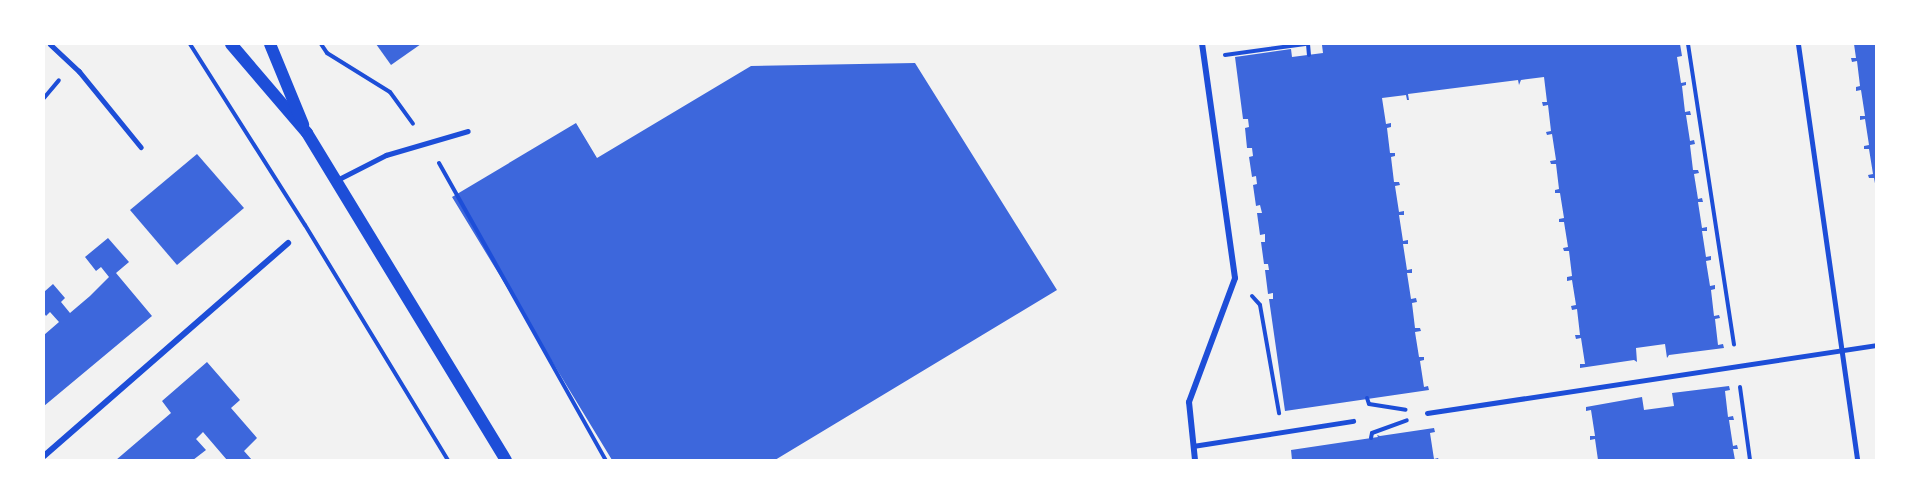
<!DOCTYPE html>
<style>
body{margin:0}
#map{position:relative;width:1920px;height:504px;overflow:hidden;background:#f2f2f2;font-family:Quicksand,sans-serif}
div>[style]{position:absolute}
.building>*{inset:0;background:#3d67dc}
.path>*{height:4px;margin:-2px;padding:0 2px;transform-origin:2px;border-radius:2px;background:#1d4ed8}
.service>*{height:4.5px;margin:-2.25px;padding:0 2.25px;transform-origin:2.25px;border-radius:2.25px;background:#1d4ed8}
.pedestrian>*{height:5px;margin:-2.5px;padding:0 2.5px;transform-origin:2.5px;border-radius:2.5px;background:#1d4ed8}
.minor>*{height:6px;margin:-3px;padding:0 3px;transform-origin:3px;border-radius:3px;background:#1d4ed8}
.secondary>*{height:12px;margin:-6px;padding:0 6px;transform-origin:6px;border-radius:6px;background:#1d4ed8}
span{translate:-50% -50%;white-space:nowrap;text-align:center;line-height:1.15;-webkit-text-stroke:4.5px #fff;paint-order:stroke}
.frame{position:absolute;inset:0;border:45px solid #fff;pointer-events:none}
</style>
<div id="map">
<div class="building">
<div style="clip-path:polygon(376px 44px,421px 44px,391px 65px)"></div>
<div style="clip-path:polygon(1330px 44px,1680px 44px,1682px 56px,1677px 57px,1681px 83px,1686px 82px,1686px 85px,1682px 86px,1685px 112px,1690px 111px,1691px 115px,1686px 115px,1690px 141px,1694px 140px,1695px 144px,1690px 145px,1693px 170px,1698px 170px,1699px 173px,1694px 174px,1698px 199px,1702px 198px,1703px 202px,1698px 202px,1702px 228px,1707px 227px,1707px 231px,1702px 231px,1706px 257px,1711px 256px,1711px 260px,1706px 261px,1710px 286px,1715px 285px,1715px 289px,1711px 290px,1714px 316px,1719px 315px,1720px 318px,1715px 319px,1718px 345px,1723px 344px,1724px 348px,1669px 355px,1667px 358px,1665px 344px,1636px 348px,1637px 362px,1634px 360px,1580px 368px,1580px 364px,1585px 364px,1581px 338px,1576px 339px,1575px 335px,1580px 335px,1577px 309px,1572px 310px,1571px 306px,1576px 305px,1572px 280px,1567px 281px,1567px 277px,1572px 276px,1569px 251px,1564px 251px,1563px 248px,1568px 247px,1564px 222px,1559px 222px,1559px 219px,1564px 218px,1560px 193px,1555px 193px,1555px 190px,1559px 189px,1556px 164px,1551px 164px,1550px 161px,1556px 160px,1552px 134px,1547px 135px,1546px 132px,1551px 131px,1548px 105px,1543px 106px,1542px 102px,1547px 102px,1544px 77px,1521px 80px,1519px 85px,1518px 80px,1408px 94px,1409px 100px,1407px 100px,1406px 95px,1382px 98px,1386px 124px,1391px 123px,1391px 127px,1387px 128px,1390px 153px,1395px 153px,1395px 156px,1391px 157px,1394px 182px,1399px 182px,1400px 185px,1395px 186px,1399px 212px,1404px 211px,1404px 215px,1399px 215px,1403px 241px,1408px 240px,1408px 244px,1403px 244px,1407px 270px,1412px 269px,1412px 273px,1407px 273px,1411px 299px,1416px 298px,1417px 302px,1412px 303px,1415px 328px,1420px 328px,1421px 331px,1415px 332px,1419px 357px,1424px 357px,1424px 360px,1420px 361px,1424px 387px,1428px 386px,1429px 390px,1285px 411px,1269px 299px,1273px 299px,1273px 293px,1268px 294px,1265px 270px,1269px 270px,1268px 264px,1264px 264px,1261px 242px,1265px 242px,1265px 234px,1260px 235px,1257px 213px,1262px 213px,1260px 205px,1256px 206px,1253px 185px,1257px 184px,1256px 176px,1252px 177px,1249px 157px,1253px 156px,1252px 148px,1247px 148px,1245px 128px,1249px 127px,1248px 119px,1243px 119px,1235px 57px,1291px 49px,1292px 57px,1323px 53px,1322px 45px)"></div>
<div style="clip-path:polygon(1854px 44px,1876px 44px,1876px 189px,1874px 178px,1869px 178px,1868px 175px,1873px 174px,1869px 149px,1864px 149px,1864px 146px,1869px 145px,1865px 119px,1860px 120px,1860px 116px,1865px 116px,1861px 90px,1856px 91px,1856px 87px,1860px 86px,1857px 61px,1852px 62px,1851px 58px,1856px 58px)"></div>
<div style="clip-path:polygon(915px 63px,1057px 290px,775px 460px,612px 460px,452px 197px,576px 123px,597px 158px,751px 66px)"></div>
<div style="clip-path:polygon(197px 154px,244px 208px,177px 265px,130px 210px)"></div>
<div style="clip-path:polygon(108px 238px,129px 262px,116px 273px,152px 316px,44px 406px,44px 335px,59px 322px,50px 312px,46px 316px,44px 313px,44px 292px,53px 284px,65px 298px,61px 302px,70px 313px,90px 296px,109px 277px,101px 267px,96px 271px,85px 257px)"></div>
<div style="clip-path:polygon(207px 362px,240px 400px,231px 408px,257px 438px,244px 451px,252px 460px,227px 460px,203px 432px,196px 439px,206px 450px,193px 460px,116px 460px,171px 413px,162px 401px)"></div>
<div style="clip-path:polygon(1729px 386px,1730px 390px,1725px 391px,1728px 417px,1733px 416px,1734px 420px,1729px 420px,1733px 446px,1737px 445px,1738px 449px,1733px 449px,1735px 460px,1598px 460px,1595px 439px,1590px 440px,1590px 436px,1595px 436px,1591px 410px,1586px 411px,1586px 407px,1642px 397px,1644px 410px,1674px 406px,1672px 393px)"></div>
<div style="clip-path:polygon(1434px 428px,1435px 432px,1430px 433px,1434px 459px,1438px 458px,1439px 460px,1292px 460px,1291px 450px,1378px 437px,1377px 435px,1380px 436px)"></div>
</div>
<div class="path">
<div style="left:190px;top:44px;width:214px;rotate:57.6deg"></div>
<div style="left:305px;top:225px;width:275px;rotate:58.7deg"></div>
<div style="left:321px;top:44px;width:11px;rotate:56deg"></div>
<div style="left:327px;top:53px;width:74px;rotate:31.8deg"></div>
<div style="left:390px;top:92px;width:39px;rotate:54deg"></div>
<div style="left:1308px;top:44px;width:11px;rotate:85deg"></div>
<div style="left:1688px;top:44px;width:304px;rotate:81.3deg"></div>
<div style="left:1225px;top:55px;width:81px;rotate:-7.8deg"></div>
<div style="left:44px;top:98px;width:23px;rotate:-50deg"></div>
<div style="left:439px;top:163px;width:341px;rotate:60.7deg"></div>
<div style="left:1252px;top:296px;width:12px;rotate:48deg"></div>
<div style="left:1260px;top:305px;width:110px;rotate:80deg"></div>
<div style="left:1740px;top:387px;width:74px;rotate:82.2deg"></div>
<div style="left:1367px;top:398px;width:6px;rotate:72deg"></div>
<div style="left:1369px;top:404px;width:37px;rotate:9deg"></div>
<div style="left:1371px;top:438px;width:5px;rotate:-79deg"></div>
<div style="left:1372px;top:433px;width:37px;rotate:-20deg"></div>
</div>
<div class="service">
<div style="left:50px;top:44px;width:40px;rotate:43deg"></div>
<div style="left:79px;top:71px;width:98px;rotate:50.8deg"></div>
<div style="left:337px;top:180px;width:55px;rotate:-27deg"></div>
<div style="left:386px;top:155px;width:85px;rotate:-16.3deg"></div>
<div style="left:1193px;top:446px;width:162px;rotate:-8.9deg"></div>
</div>
<div class="pedestrian">
<div style="left:1798px;top:44px;width:420px;rotate:81.9deg"></div>
<div style="left:1427px;top:413px;width:454px;rotate:-8.6deg"></div>
</div>
<div class="minor">
<div style="left:44px;top:456px;width:324px;rotate:-41.1deg"></div>
<div style="left:1195px;top:460px;width:58px;rotate:-95.9deg"></div>
<div style="left:1189px;top:402px;width:132px;rotate:-69.6deg"></div>
<div style="left:1235px;top:278px;width:236px;rotate:-98deg"></div>
</div>
<div class="secondary">
<div style="left:231px;top:44px;width:117px;rotate:49.5deg"></div>
<div style="left:307px;top:133px;width:383px;rotate:58.7deg"></div>
<div style="left:270px;top:44px;width:87px;rotate:67.6deg"></div>
</div>
<div class="frame"></div>
</div>
